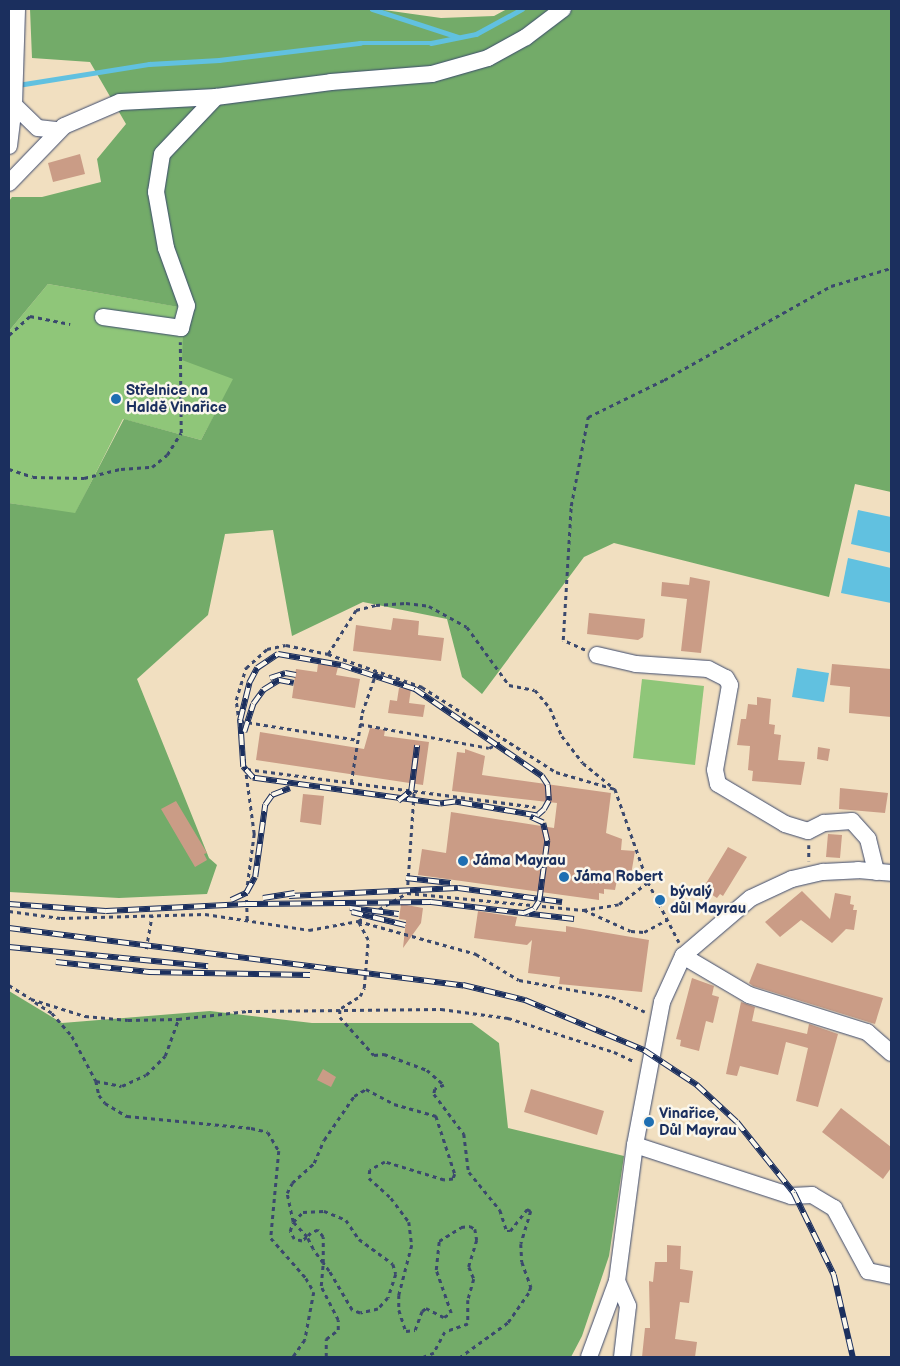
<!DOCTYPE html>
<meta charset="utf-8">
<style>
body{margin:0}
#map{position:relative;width:900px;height:1366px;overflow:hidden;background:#f1dfc0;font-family:"Balsamiq Sans",sans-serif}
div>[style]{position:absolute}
.green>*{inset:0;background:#8fc679}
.forest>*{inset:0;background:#73ab69}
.water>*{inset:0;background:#61c1e0}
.stream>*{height:4.5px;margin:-2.25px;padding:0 2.25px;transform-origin:2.25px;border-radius:2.25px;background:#61c1e0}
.building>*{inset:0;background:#ca9c86}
.path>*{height:2.5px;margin-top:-1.25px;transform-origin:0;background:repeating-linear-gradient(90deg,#3b496d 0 4px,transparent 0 8px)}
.roads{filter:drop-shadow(0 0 1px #3b496d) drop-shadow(0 0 1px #3b496d)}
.minor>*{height:16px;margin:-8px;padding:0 8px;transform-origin:8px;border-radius:8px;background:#fff}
.rail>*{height:5.5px;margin-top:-2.75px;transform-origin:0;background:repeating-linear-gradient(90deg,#fbf7ec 0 11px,#1b2f5e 0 22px);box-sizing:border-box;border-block:1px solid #1b2f5e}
.dots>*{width:14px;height:14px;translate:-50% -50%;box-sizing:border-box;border:2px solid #fbf7ec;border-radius:50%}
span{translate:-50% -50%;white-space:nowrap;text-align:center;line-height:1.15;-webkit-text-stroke:5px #fbf7ec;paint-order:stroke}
.poi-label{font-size:15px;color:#1b2f5e;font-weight:700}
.left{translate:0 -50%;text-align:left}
.frame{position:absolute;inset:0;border:10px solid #1b2f5e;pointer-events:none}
</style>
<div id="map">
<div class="green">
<div style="clip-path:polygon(48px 284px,185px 308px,234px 379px,201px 440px,123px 419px,75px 514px,9px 503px,9px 331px)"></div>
<div style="clip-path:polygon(642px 679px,704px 686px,695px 765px,633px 758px)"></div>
</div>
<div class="forest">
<div style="clip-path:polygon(30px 9px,377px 9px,441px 18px,494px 16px,507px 9px,891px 9px,891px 492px,855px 484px,829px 597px,614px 543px,584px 557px,482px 694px,462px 677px,447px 619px,363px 602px,292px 636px,273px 530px,225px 534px,208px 615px,137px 679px,209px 858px,217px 865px,207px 894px,119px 898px,9px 892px,9px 503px,75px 513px,124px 419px,201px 440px,233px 379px,182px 360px,184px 308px,48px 284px,9px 331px,9px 201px,12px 197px,42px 197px,101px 182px,97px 159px,126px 124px,90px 62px,32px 58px)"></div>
<div style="clip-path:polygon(9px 991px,62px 1023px,210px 1011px,312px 1023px,472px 1023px,499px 1043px,508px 1128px,624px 1156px,609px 1256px,582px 1336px,571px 1357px,9px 1357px)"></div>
</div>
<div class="water">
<div style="clip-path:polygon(858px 510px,891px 517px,891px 553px,851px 544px)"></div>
<div style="clip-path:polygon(848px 558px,891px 568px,891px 603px,841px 593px)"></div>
<div style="clip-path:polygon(797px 668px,829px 673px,824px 702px,792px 697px)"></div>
</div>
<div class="stream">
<div style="left:372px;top:9px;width:90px;rotate:18deg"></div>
<div style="left:18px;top:85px;width:133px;rotate:-9.1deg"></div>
<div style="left:149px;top:64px;width:70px;rotate:-3.3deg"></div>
<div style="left:219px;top:60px;width:142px;rotate:-6.9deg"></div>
<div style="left:360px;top:43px;width:71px"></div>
<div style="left:431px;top:43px;width:46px;rotate:-11.3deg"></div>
<div style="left:476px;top:34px;width:52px;rotate:-28.5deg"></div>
</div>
<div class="building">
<div style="clip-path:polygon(80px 154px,85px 174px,53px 182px,48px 163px)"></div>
<div style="clip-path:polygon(690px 577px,710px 581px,701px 653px,681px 651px,687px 599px,661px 596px,662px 582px,689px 585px)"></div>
<div style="clip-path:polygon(589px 613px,645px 619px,643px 637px,638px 640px,587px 634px)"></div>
<div style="clip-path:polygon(393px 618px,419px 621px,418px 635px,444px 638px,441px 661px,353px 651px,356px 625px,391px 630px)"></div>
<div style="clip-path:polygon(318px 664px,338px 667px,336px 675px,360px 679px,355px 708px,292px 698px,296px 669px,317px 672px)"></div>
<div style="clip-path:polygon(832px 664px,891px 669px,891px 717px,849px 713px,850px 687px,830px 685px)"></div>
<div style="clip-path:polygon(399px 688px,411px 689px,409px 703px,425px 705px,423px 717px,388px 713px,390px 700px,397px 701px)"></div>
<div style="clip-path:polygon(757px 697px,771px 699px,769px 724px,775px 725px,774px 734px,781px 735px,778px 760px,805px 762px,801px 785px,752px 781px,753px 771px,748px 770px,750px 746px,737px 745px,741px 719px,746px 719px,748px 704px,757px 705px)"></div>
<div style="clip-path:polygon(370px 728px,385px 730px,384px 736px,429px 742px,423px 785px,256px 760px,260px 732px,364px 749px)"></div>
<div style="clip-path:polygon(818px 747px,830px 749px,828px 761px,817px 759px)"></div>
<div style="clip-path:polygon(465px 749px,485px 756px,482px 775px,611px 793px,606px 833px,622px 839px,621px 850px,635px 851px,631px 875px,625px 873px,624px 881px,617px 880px,615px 890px,604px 889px,604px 894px,599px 893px,599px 900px,418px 875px,422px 849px,446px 853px,451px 812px,554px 828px,557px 803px,452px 791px,457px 752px,465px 753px)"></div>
<div style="clip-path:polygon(840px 788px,888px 793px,885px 813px,839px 809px)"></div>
<div style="clip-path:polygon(303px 794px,324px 796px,321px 825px,300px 822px)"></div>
<div style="clip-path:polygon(176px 801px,207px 853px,204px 854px,207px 860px,195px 867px,161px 809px)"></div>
<div style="clip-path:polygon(828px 834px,842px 835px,840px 858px,826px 857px)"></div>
<div style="clip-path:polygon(728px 847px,747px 857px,723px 896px,720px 894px,717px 898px,706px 891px,708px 887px,705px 885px)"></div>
<div style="clip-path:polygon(802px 891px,830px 919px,835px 893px,851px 896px,850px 904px,854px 905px,853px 910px,857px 910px,854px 930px,846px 929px,832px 943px,801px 920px,780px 937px,765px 922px)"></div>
<div style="clip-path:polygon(401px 904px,423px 908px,421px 923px,403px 948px,406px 920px,399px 919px)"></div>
<div style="clip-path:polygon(478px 911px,517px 917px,515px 926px,566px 932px,566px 926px,649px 940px,642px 992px,559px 984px,560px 977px,528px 973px,532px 940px,527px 945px,474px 938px)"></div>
<div style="clip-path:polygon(757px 963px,883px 998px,875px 1024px,753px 986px,749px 983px)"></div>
<div style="clip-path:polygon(692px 978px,714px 986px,712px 995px,719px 997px,713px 1023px,706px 1021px,699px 1051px,680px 1046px,681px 1040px,676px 1039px)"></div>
<div style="clip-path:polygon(741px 1002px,755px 1007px,752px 1021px,807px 1034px,809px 1024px,838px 1034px,818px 1107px,796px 1101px,808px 1048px,786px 1042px,778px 1075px,740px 1066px,737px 1076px,726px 1074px)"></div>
<div style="clip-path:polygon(323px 1069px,336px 1077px,331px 1087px,317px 1080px)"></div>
<div style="clip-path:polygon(531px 1089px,604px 1111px,597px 1135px,524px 1112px)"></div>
<div style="clip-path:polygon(841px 1108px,891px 1147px,891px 1168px,883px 1179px,822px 1132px)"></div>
<div style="clip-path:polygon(667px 1245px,681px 1246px,680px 1269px,693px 1271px,689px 1303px,680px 1302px,675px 1339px,697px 1342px,695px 1357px,642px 1357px,645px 1328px,650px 1328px,649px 1281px,653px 1282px,655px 1262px,667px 1262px)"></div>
</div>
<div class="path">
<div style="left:9px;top:335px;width:28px;rotate:-42deg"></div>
<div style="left:30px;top:316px;width:41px;rotate:11.3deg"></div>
<div style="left:9px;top:469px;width:25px;rotate:18deg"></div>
<div style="left:33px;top:477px;width:51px;rotate:1.1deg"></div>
<div style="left:84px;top:478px;width:38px;rotate:-14deg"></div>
<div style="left:121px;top:469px;width:31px;rotate:-4deg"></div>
<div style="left:152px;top:467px;width:19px;rotate:-39deg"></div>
<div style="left:167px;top:455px;width:26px;rotate:-58deg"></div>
<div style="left:181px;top:433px;width:91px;rotate:-90.6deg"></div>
<div style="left:585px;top:650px;width:24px;rotate:-156deg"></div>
<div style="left:563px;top:640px;width:134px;rotate:-86.6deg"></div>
<div style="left:571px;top:506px;width:91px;rotate:-79.2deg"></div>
<div style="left:588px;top:417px;width:85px;rotate:-26deg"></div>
<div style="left:664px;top:380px;width:192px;rotate:-29.4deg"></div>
<div style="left:831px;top:286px;width:63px;rotate:-16.7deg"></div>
<div style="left:328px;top:654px;width:52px;rotate:-57.5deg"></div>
<div style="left:356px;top:610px;width:21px;rotate:-14deg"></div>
<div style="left:376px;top:605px;width:30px;rotate:-4deg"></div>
<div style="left:406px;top:603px;width:23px;rotate:7deg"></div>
<div style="left:429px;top:606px;width:43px;rotate:28.9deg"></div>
<div style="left:467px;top:627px;width:72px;rotate:54.1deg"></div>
<div style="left:509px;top:685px;width:26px;rotate:11deg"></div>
<div style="left:535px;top:690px;width:23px;rotate:50deg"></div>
<div style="left:550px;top:708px;width:30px;rotate:67deg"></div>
<div style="left:562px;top:736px;width:34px;rotate:52deg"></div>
<div style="left:583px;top:763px;width:41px;rotate:39.1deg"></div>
<div style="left:615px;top:789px;width:99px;rotate:70.5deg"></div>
<div style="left:648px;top:882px;width:68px;rotate:62.7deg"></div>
<div style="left:240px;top:721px;width:120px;rotate:9.1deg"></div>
<div style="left:360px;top:724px;width:131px;rotate:10.5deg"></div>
<div style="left:489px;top:748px;width:16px;rotate:-27deg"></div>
<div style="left:247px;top:769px;width:291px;rotate:7.5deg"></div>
<div style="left:351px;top:783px;width:71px;rotate:-81.1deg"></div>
<div style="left:362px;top:713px;width:46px;rotate:-70.8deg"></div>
<div style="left:809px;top:845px;width:16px;rotate:90deg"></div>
<div style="left:407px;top:893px;width:102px;rotate:-86.1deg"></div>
<div style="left:584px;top:910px;width:51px;rotate:24.1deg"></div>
<div style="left:631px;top:931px;width:13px;rotate:4deg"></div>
<div style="left:644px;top:932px;width:26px;rotate:-28deg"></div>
<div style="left:9px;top:911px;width:52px;rotate:7.7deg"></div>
<div style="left:61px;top:918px;width:144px;rotate:-1.6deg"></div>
<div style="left:205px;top:914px;width:105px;rotate:8.7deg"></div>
<div style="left:309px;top:930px;width:50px;rotate:-10.4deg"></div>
<div style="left:358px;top:921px;width:56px;rotate:-29.7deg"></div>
<div style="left:407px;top:893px;width:177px;rotate:5.5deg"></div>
<div style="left:583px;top:910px;width:36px;rotate:-9deg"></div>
<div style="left:619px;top:904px;width:36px;rotate:-37deg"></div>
<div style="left:247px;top:920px;width:27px;rotate:-92deg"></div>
<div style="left:246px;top:893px;width:60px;rotate:-82.3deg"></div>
<div style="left:254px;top:834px;width:135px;rotate:-97.7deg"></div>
<div style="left:236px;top:700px;width:34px;rotate:-73deg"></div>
<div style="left:246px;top:668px;width:28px;rotate:-42deg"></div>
<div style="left:267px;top:649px;width:19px;rotate:-12deg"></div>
<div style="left:286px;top:645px;width:43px;rotate:12.1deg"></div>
<div style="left:328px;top:654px;width:100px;rotate:19.3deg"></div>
<div style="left:422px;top:687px;width:159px;rotate:32.4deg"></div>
<div style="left:556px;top:772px;width:61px;rotate:16.1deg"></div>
<div style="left:358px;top:921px;width:123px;rotate:15.6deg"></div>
<div style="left:476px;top:954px;width:50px;rotate:31.2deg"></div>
<div style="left:519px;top:980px;width:95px;rotate:10.4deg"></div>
<div style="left:612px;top:997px;width:36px;rotate:24deg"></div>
<div style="left:146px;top:949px;width:34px;rotate:-80deg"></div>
<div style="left:9px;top:985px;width:26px;rotate:32deg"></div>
<div style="left:31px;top:999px;width:57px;rotate:17.5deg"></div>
<div style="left:85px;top:1016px;width:43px;rotate:5.3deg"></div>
<div style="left:128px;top:1020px;width:50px;rotate:-1.1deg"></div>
<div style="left:178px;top:1019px;width:70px;rotate:-6.5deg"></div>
<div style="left:248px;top:1011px;width:193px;rotate:-0.6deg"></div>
<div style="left:441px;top:1009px;width:68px;rotate:7.7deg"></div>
<div style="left:508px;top:1018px;width:111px;rotate:17.8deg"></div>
<div style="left:614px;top:1052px;width:23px;rotate:25deg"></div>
<div style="left:35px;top:1002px;width:20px;rotate:33deg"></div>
<div style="left:52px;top:1013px;width:30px;rotate:49deg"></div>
<div style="left:72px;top:1036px;width:51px;rotate:61.9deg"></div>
<div style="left:96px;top:1081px;width:26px;rotate:11deg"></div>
<div style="left:122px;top:1086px;width:26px;rotate:-25deg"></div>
<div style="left:146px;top:1075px;width:27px;rotate:-45deg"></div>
<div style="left:165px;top:1056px;width:38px;rotate:-70deg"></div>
<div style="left:341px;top:1008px;width:22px;rotate:-32deg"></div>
<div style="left:360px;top:996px;width:9px;rotate:-63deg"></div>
<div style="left:364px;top:988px;width:48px;rotate:-85.2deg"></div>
<div style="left:368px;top:940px;width:21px;rotate:-118deg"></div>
<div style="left:340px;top:1010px;width:7px;rotate:90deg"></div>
<div style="left:340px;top:1017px;width:51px;rotate:48.2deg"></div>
<div style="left:374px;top:1055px;width:10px;rotate:-6deg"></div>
<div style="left:384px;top:1054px;width:46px;rotate:20.4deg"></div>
<div style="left:427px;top:1070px;width:23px;rotate:41deg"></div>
<div style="left:444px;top:1085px;width:10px;rotate:156deg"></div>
<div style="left:435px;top:1089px;width:5px;rotate:101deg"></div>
<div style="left:434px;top:1094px;width:50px;rotate:53.1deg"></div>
<div style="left:464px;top:1134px;width:38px;rotate:83deg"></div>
<div style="left:469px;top:1172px;width:49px;rotate:50.8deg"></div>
<div style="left:500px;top:1210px;width:22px;rotate:72deg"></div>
<div style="left:507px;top:1231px;width:3px"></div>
<div style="left:510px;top:1231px;width:28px;rotate:-52deg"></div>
<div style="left:527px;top:1209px;width:4px;rotate:27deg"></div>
<div style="left:531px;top:1211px;width:34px;rotate:107deg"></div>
<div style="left:521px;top:1244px;width:18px;rotate:87deg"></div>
<div style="left:522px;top:1262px;width:27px;rotate:70deg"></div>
<div style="left:531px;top:1287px;width:6px;rotate:108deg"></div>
<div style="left:529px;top:1293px;width:37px;rotate:125deg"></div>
<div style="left:508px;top:1323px;width:58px;rotate:144.1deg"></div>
<div style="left:96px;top:1081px;width:14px;rotate:78deg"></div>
<div style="left:99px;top:1095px;width:10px;rotate:53deg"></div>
<div style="left:105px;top:1103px;width:26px;rotate:31deg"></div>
<div style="left:127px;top:1116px;width:125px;rotate:5.5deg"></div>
<div style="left:251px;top:1128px;width:17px;rotate:13deg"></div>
<div style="left:268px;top:1132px;width:22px;rotate:60deg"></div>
<div style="left:279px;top:1151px;width:87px;rotate:95.3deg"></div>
<div style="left:271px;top:1238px;width:53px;rotate:48.8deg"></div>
<div style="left:306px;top:1278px;width:16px;rotate:60deg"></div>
<div style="left:314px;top:1292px;width:49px;rotate:100.6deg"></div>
<div style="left:305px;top:1340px;width:21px;rotate:125deg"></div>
<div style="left:326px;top:1357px;width:18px;rotate:-90deg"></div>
<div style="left:326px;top:1339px;width:15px;rotate:-37deg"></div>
<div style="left:338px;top:1330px;width:10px;rotate:-90deg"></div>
<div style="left:338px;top:1320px;width:38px;rotate:-117deg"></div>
<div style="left:321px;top:1286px;width:23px;rotate:-85deg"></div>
<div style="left:323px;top:1263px;width:26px;rotate:-90deg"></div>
<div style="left:323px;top:1237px;width:9px;rotate:-126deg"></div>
<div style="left:318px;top:1230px;width:8px;rotate:157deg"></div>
<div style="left:311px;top:1233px;width:6px;rotate:135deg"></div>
<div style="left:307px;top:1237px;width:6px;rotate:141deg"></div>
<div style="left:302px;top:1241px;width:8px;rotate:-166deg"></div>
<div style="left:294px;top:1239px;width:9px;rotate:-117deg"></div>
<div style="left:290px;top:1231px;width:9px;rotate:-72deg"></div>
<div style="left:293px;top:1222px;width:14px;rotate:-45deg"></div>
<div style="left:303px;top:1212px;width:21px;rotate:-3deg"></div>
<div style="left:324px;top:1211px;width:24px;rotate:22deg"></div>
<div style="left:346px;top:1220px;width:23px;rotate:56deg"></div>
<div style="left:359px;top:1239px;width:42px;rotate:36.3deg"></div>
<div style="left:393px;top:1264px;width:10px;rotate:73deg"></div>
<div style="left:396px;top:1274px;width:25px;rotate:108deg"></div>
<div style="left:388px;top:1298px;width:15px;rotate:132deg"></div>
<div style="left:378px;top:1309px;width:18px;rotate:167deg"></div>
<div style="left:360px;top:1313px;width:9px;rotate:-159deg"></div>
<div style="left:352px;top:1310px;width:45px;rotate:-120.5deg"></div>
<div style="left:329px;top:1271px;width:10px;rotate:-127deg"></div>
<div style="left:323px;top:1263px;width:17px;rotate:-126deg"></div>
<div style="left:313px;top:1249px;width:13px;rotate:-117deg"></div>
<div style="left:307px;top:1237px;width:21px;rotate:-133deg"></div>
<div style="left:293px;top:1222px;width:30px;rotate:-102deg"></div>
<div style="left:287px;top:1193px;width:11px;rotate:-63deg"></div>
<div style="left:292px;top:1183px;width:30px;rotate:-42deg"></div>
<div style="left:314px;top:1163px;width:25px;rotate:-67deg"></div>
<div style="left:324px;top:1140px;width:53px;rotate:-55.7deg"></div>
<div style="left:354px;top:1096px;width:14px;rotate:-30deg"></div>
<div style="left:366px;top:1089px;width:32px;rotate:28deg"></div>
<div style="left:394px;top:1104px;width:44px;rotate:15.9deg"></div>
<div style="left:436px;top:1116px;width:61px;rotate:71.9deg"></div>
<div style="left:455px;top:1174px;width:5px;rotate:112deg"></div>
<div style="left:453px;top:1179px;width:9px;rotate:174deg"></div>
<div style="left:444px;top:1180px;width:62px;rotate:-163deg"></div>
<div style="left:385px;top:1162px;width:17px;rotate:152deg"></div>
<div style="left:370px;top:1170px;width:8px;rotate:97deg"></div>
<div style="left:369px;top:1178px;width:30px;rotate:42deg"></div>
<div style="left:391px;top:1198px;width:30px;rotate:53deg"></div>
<div style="left:409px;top:1222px;width:23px;rotate:83deg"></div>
<div style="left:412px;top:1245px;width:52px;rotate:104.6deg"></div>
<div style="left:399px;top:1295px;width:15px;rotate:90deg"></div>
<div style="left:399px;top:1310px;width:22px;rotate:72deg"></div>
<div style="left:406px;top:1331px;width:9px;rotate:-6deg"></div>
<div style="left:415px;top:1330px;width:20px;rotate:-70deg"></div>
<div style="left:422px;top:1311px;width:5px;rotate:-37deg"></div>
<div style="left:426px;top:1308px;width:20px;rotate:27deg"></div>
<div style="left:444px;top:1317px;width:8px;rotate:-30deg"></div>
<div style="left:451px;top:1313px;width:46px;rotate:-109.2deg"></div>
<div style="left:436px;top:1270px;width:29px;rotate:-84deg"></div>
<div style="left:439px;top:1241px;width:26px;rotate:-32deg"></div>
<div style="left:461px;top:1227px;width:9px;rotate:-6deg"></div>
<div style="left:470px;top:1226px;width:6px;rotate:31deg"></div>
<div style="left:475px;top:1229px;width:11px;rotate:80deg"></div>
<div style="left:477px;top:1240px;width:28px;rotate:107deg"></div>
<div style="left:469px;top:1267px;width:13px;rotate:67deg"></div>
<div style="left:474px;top:1279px;width:22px;rotate:106deg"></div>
<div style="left:468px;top:1300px;width:24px;rotate:90deg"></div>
<div style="left:468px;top:1324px;width:24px;rotate:161deg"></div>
<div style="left:445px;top:1332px;width:24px;rotate:118deg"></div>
<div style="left:434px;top:1353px;width:11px;rotate:158deg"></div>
</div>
<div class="roads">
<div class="minor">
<div style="left:14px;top:105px;width:33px;rotate:44deg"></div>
<div style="left:38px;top:128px;width:20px;rotate:6deg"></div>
<div style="left:9px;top:146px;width:41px;rotate:-83deg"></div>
<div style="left:14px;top:105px;width:96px;rotate:-88.2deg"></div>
<div style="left:9px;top:183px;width:79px;rotate:-46deg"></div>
<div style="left:64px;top:126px;width:61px;rotate:-23.2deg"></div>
<div style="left:120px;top:102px;width:96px;rotate:-3deg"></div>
<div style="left:216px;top:97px;width:116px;rotate:-7.4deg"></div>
<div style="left:331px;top:82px;width:101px;rotate:-4.5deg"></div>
<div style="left:432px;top:74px;width:58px;rotate:-15.9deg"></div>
<div style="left:488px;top:58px;width:43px;rotate:-28.9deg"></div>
<div style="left:526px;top:37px;width:46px;rotate:-37.1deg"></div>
<div style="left:103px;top:317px;width:79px;rotate:8deg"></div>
<div style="left:181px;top:328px;width:23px;rotate:-75deg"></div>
<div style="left:187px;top:306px;width:62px;rotate:-109.9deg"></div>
<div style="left:166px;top:248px;width:57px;rotate:-100.1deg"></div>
<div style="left:156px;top:192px;width:38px;rotate:-81deg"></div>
<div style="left:162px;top:154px;width:79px;rotate:-46.5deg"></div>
<div style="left:597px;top:655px;width:40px;rotate:13deg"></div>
<div style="left:636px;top:664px;width:72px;rotate:4deg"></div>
<div style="left:708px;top:669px;width:20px;rotate:27deg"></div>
<div style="left:726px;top:678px;width:8px;rotate:60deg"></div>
<div style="left:730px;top:685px;width:86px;rotate:100deg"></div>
<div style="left:715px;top:770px;width:14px;rotate:78deg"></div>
<div style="left:718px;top:784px;width:78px;rotate:30.8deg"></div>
<div style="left:785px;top:824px;width:24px;rotate:17deg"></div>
<div style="left:808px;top:831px;width:18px;rotate:-27deg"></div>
<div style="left:824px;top:823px;width:28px;rotate:-4deg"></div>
<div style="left:852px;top:821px;width:24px;rotate:48deg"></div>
<div style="left:868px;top:839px;width:34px;rotate:76deg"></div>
<div style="left:683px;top:956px;width:77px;rotate:30.6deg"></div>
<div style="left:749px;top:995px;width:124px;rotate:17.4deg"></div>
<div style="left:867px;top:1032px;width:32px;rotate:41deg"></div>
<div style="left:635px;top:1145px;width:164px;rotate:18.1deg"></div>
<div style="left:791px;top:1196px;width:21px;rotate:-3deg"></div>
<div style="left:812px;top:1195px;width:26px;rotate:31deg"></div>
<div style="left:834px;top:1208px;width:72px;rotate:61.6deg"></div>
<div style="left:868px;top:1271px;width:24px;rotate:12deg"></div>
<div style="left:617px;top:1281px;width:27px;rotate:66deg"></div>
<div style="left:628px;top:1306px;width:51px;rotate:96.7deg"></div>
<div style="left:589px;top:1357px;width:81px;rotate:-69.8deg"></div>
<div style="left:617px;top:1281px;width:137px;rotate:-82.5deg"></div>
<div style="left:635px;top:1145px;width:146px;rotate:-79.3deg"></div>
<div style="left:662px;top:1002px;width:51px;rotate:-65.5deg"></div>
<div style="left:683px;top:956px;width:89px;rotate:-40.5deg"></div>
<div style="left:751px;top:898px;width:45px;rotate:-24.9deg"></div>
<div style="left:792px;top:879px;width:32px;rotate:-13deg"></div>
<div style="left:823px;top:872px;width:35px;rotate:-3deg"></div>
<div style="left:858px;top:870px;width:33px;rotate:5deg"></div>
</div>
</div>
<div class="rail">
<div style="left:278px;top:654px;width:64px;rotate:9.9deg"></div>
<div style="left:341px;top:665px;width:78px;rotate:18deg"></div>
<div style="left:415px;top:689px;width:154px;rotate:34.4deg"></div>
<div style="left:542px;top:776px;width:11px;rotate:56deg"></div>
<div style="left:548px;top:785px;width:16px;rotate:86deg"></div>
<div style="left:549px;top:801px;width:10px;rotate:119deg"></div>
<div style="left:544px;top:810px;width:9px;rotate:139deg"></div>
<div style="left:537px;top:816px;width:83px;rotate:-170.3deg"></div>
<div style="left:455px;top:802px;width:15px;rotate:172deg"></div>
<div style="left:440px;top:804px;width:189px;rotate:-172.1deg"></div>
<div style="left:253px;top:778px;width:15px;rotate:-132deg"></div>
<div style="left:243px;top:767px;width:47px;rotate:-93.7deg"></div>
<div style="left:240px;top:720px;width:38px;rotate:-76deg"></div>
<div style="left:249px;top:683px;width:17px;rotate:-62deg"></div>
<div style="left:257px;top:668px;width:25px;rotate:-34deg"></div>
<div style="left:270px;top:678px;width:16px;rotate:-18deg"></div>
<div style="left:285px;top:673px;width:11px;rotate:10deg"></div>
<div style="left:244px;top:732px;width:29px;rotate:-72deg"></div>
<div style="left:253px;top:704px;width:17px;rotate:-54deg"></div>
<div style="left:263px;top:690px;width:19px;rotate:-32deg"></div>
<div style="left:279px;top:680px;width:15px;rotate:11deg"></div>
<div style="left:398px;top:801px;width:16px;rotate:-38deg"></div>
<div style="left:411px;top:791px;width:46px;rotate:-82.6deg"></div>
<div style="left:406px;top:878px;width:45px;rotate:6.3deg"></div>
<div style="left:289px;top:896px;width:169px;rotate:-2.7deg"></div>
<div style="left:458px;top:888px;width:105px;rotate:7.7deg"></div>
<div style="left:263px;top:898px;width:32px;rotate:-9deg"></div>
<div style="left:231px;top:900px;width:17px;rotate:-25deg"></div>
<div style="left:246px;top:893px;width:18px;rotate:-61deg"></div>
<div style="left:255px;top:877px;width:73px;rotate:-82.1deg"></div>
<div style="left:265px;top:805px;width:12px;rotate:-55deg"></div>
<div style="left:272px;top:795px;width:19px;rotate:-21deg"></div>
<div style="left:9px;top:904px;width:97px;rotate:4.1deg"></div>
<div style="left:106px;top:911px;width:140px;rotate:-2.9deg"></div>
<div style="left:246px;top:904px;width:185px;rotate:-0.6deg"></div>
<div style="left:431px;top:902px;width:144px;rotate:6.8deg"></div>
<div style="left:350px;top:908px;width:49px;rotate:7deg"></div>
<div style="left:352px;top:912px;width:55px;rotate:13.8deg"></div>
<div style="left:524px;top:913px;width:11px;rotate:-22deg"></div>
<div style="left:534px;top:909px;width:9px;rotate:-58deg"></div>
<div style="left:539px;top:901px;width:61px;rotate:-82.4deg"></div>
<div style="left:547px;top:841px;width:18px;rotate:-103deg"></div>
<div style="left:543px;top:823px;width:14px;rotate:-155deg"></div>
<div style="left:9px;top:928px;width:458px;rotate:7.2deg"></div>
<div style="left:463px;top:985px;width:64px;rotate:13.6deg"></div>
<div style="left:525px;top:1000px;width:129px;rotate:22.8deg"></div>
<div style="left:644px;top:1050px;width:64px;rotate:33.4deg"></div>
<div style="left:697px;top:1085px;width:54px;rotate:42.8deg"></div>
<div style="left:737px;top:1122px;width:91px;rotate:51.2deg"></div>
<div style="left:794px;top:1193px;width:91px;rotate:64deg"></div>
<div style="left:834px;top:1275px;width:84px;rotate:77deg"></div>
<div style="left:9px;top:947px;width:200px;rotate:5.5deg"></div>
<div style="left:56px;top:962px;width:94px;rotate:6.1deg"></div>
<div style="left:149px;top:972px;width:161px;rotate:1.1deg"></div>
</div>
<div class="dots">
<div style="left:116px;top:399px;background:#1f6fb2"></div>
<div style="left:463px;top:861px;background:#1f6fb2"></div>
<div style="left:564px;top:877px;background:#1f6fb2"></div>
<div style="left:660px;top:900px;background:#1f6fb2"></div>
<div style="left:649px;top:1122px;background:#1f6fb2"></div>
</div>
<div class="poi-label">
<span class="left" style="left:126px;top:399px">Střelnice na<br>Haldě Vinařice</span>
<span class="left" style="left:473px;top:861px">Jáma Mayrau</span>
<span class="left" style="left:574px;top:877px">Jáma Robert</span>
<span class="left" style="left:670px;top:900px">bývalý<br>důl Mayrau</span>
<span class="left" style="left:659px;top:1122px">Vinařice,<br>Důl Mayrau</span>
</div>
<div class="frame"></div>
</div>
